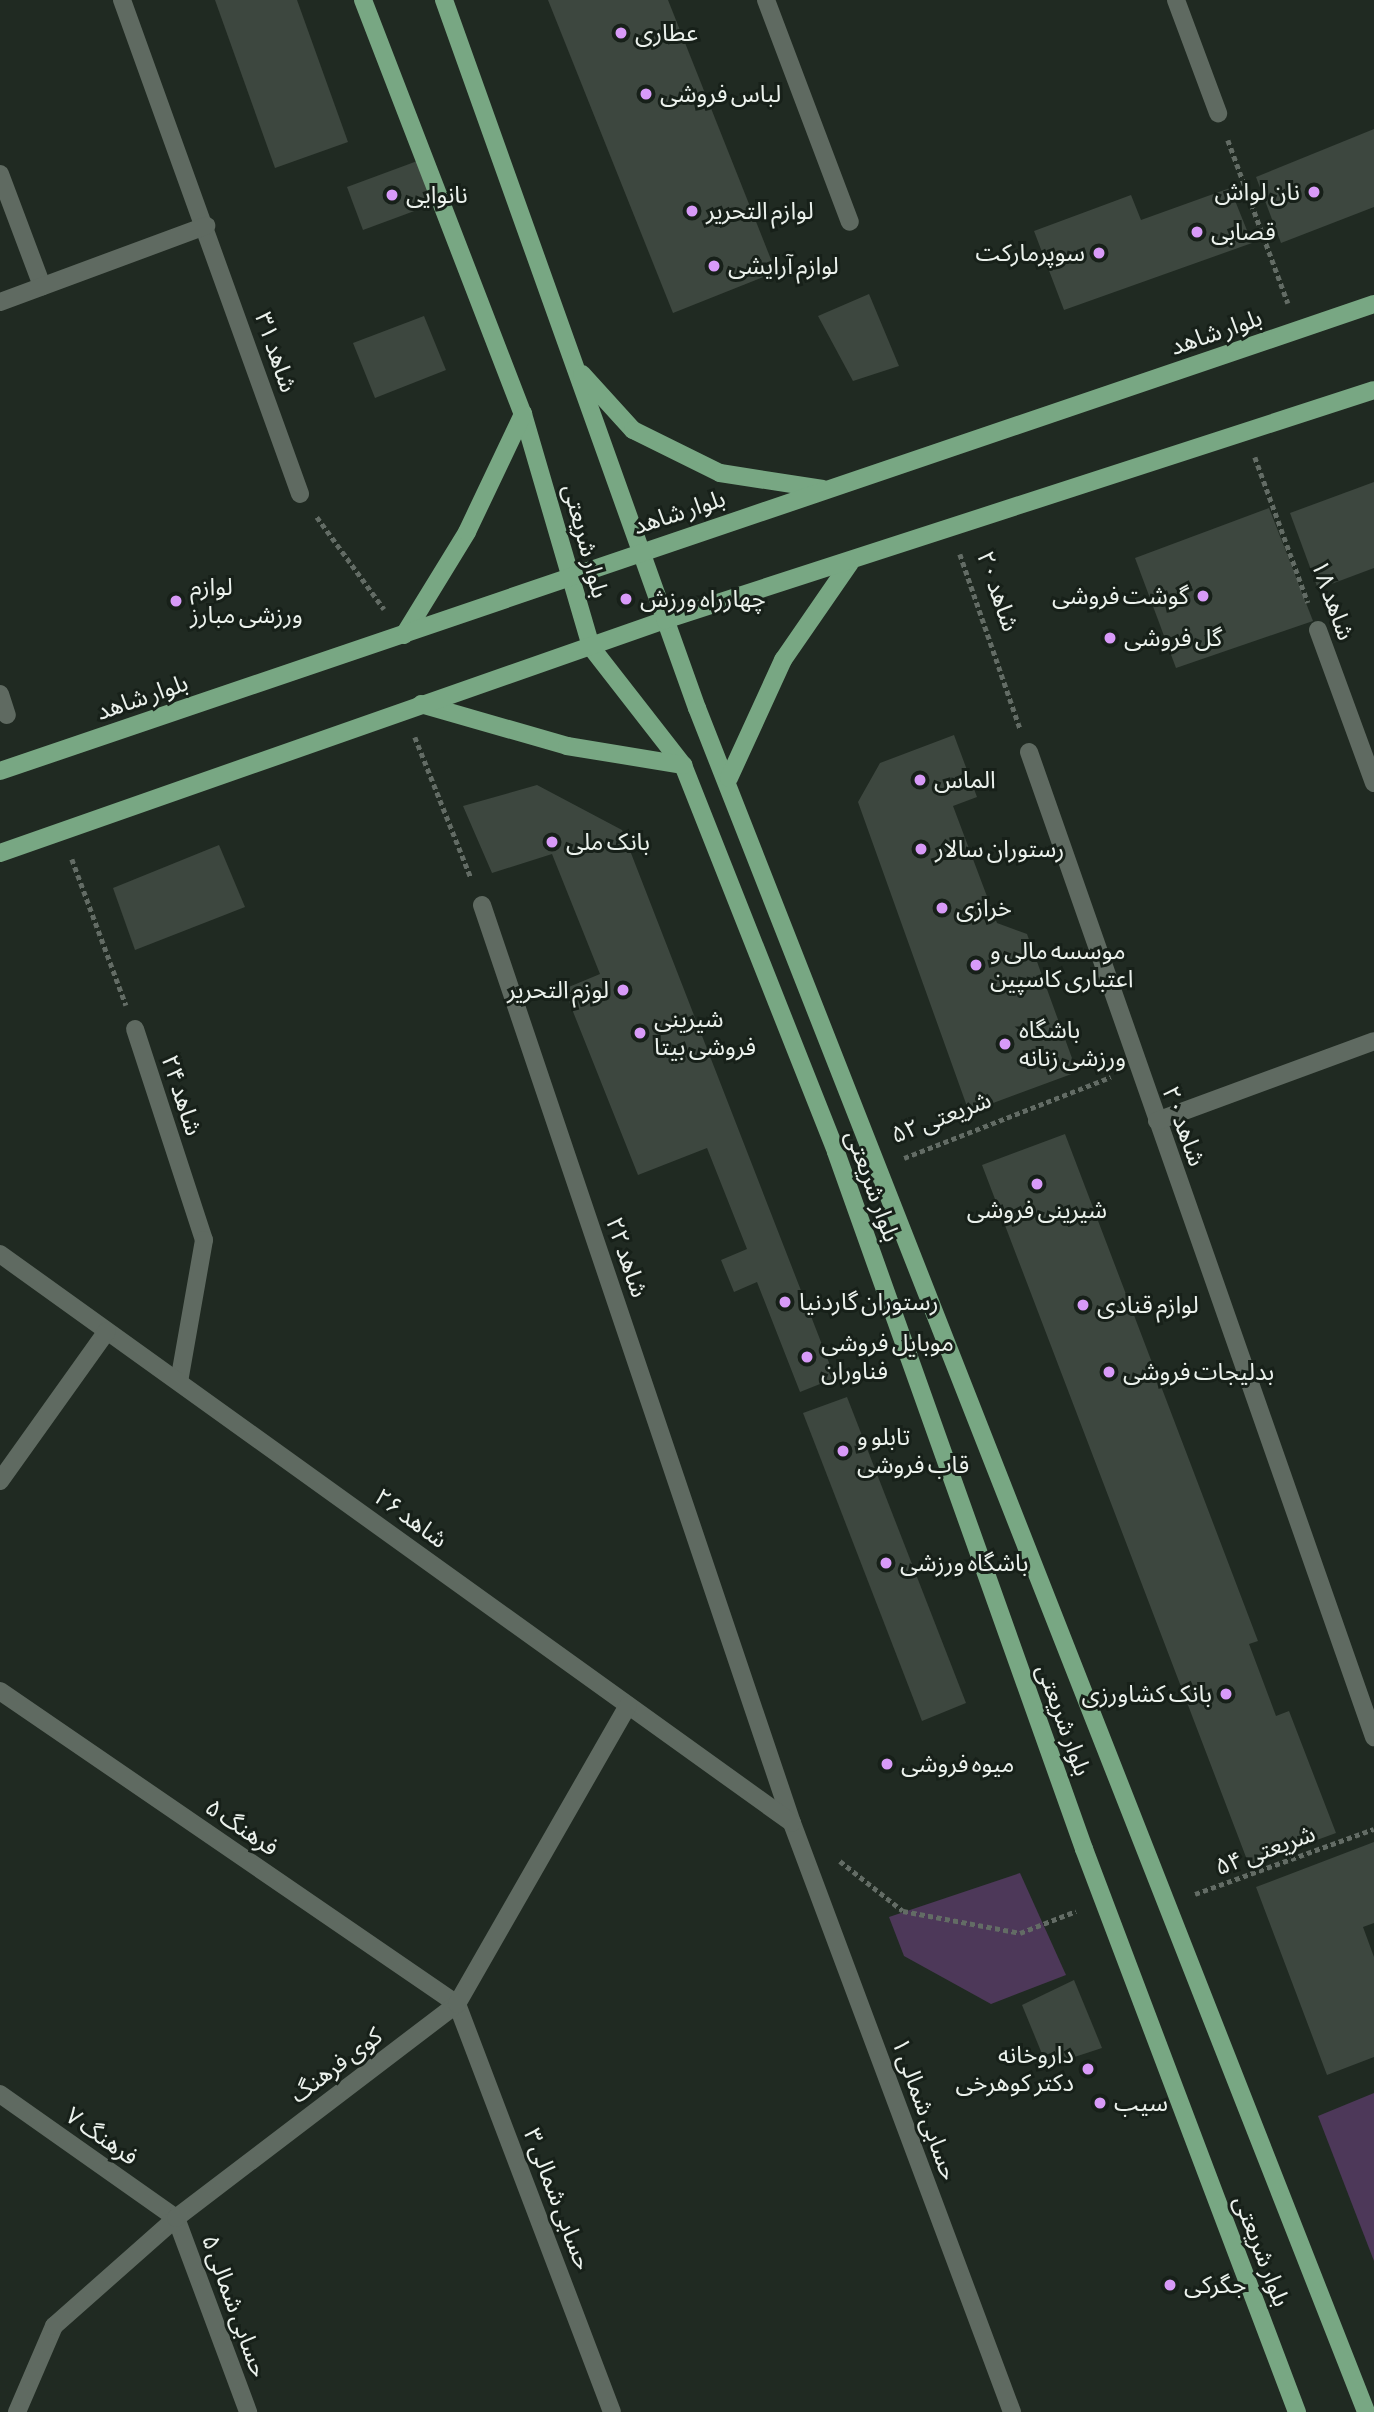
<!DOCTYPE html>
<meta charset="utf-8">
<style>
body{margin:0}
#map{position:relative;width:1374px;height:2412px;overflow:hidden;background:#202a22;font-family:"Asap Condensed","Noto Sans Arabic",sans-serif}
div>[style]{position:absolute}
.green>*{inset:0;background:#4d3859}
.building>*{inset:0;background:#3d473f}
.path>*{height:4.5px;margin-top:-2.25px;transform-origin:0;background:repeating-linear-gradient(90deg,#636c65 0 5px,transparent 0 8.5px)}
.minor>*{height:18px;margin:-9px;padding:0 9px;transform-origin:9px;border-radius:9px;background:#5f6a61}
.major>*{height:18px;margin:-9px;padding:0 9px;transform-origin:9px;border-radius:9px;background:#78a783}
.dots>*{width:19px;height:19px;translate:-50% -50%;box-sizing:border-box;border:4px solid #172019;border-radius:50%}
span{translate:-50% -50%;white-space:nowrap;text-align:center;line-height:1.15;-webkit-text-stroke:6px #172019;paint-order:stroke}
.poi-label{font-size:24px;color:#ebf1ec}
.left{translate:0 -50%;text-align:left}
.right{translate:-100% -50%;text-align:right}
.street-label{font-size:24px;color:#ebf1ec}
</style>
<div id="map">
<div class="green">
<div style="clip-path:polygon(1020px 1873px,1066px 1975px,991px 2004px,904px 1956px,889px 1917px)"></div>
<div style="clip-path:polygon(1374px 2093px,1374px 2261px,1318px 2116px)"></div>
</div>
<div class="building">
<div style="clip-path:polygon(215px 0,297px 0,348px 142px,275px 168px)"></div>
<div style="clip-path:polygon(548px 0,668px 0,776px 272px,673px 313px)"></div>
<div style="clip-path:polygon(1374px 129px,1374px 207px,1281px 243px,1256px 177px)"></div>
<div style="clip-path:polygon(420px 160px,436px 203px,363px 230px,347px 187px)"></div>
<div style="clip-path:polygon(1230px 188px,1252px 243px,1064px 310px,1034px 231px,1131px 195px,1141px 220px)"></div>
<div style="clip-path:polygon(869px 294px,899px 366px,853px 381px,818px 316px)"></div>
<div style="clip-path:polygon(424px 316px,446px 370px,375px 398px,353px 343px)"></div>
<div style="clip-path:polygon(1374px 482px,1374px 568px,1318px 589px,1290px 513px)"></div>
<div style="clip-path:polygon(1269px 508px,1313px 621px,1176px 668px,1135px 558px)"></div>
<div style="clip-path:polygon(954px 735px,977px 797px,953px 806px,997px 923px,1027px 934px,1077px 1072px,969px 1112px,858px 802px,880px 763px)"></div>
<div style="clip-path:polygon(537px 785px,622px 830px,835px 1378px,800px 1392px,757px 1282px,734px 1292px,721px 1260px,747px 1249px,707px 1148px,638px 1175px,564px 989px,600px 974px,552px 854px,492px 873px,463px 806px)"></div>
<div style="clip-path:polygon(219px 845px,245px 907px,135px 950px,113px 888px)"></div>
<div style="clip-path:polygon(1065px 1134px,1258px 1641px,1249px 1644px,1276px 1716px,1289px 1711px,1336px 1833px,1249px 1865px,982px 1165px)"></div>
<div style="clip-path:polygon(847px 1397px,966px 1703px,922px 1721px,803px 1413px)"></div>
<div style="clip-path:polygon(1374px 1842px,1374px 1923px,1363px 1927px,1374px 1957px,1374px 2057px,1327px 2075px,1256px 1887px)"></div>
<div style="clip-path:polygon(1074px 1980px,1102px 2048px,1047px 2066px,1022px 2005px)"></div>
</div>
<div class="path">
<div style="left:1228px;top:140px;width:174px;rotate:69.8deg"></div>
<div style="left:1255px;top:457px;width:155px;rotate:70deg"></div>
<div style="left:317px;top:517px;width:114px;rotate:53.9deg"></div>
<div style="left:960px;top:554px;width:184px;rotate:71deg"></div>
<div style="left:415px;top:737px;width:152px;rotate:68.3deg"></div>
<div style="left:72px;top:859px;width:156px;rotate:69.7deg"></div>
<div style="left:904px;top:1158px;width:222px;rotate:-21.4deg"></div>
<div style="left:840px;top:1861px;width:80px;rotate:38.4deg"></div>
<div style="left:903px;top:1911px;width:119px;rotate:10.6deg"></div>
<div style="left:1020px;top:1933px;width:60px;rotate:-21.4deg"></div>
<div style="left:1195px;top:1894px;width:190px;rotate:-20deg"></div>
</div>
<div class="minor">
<div style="left:122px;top:0;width:525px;rotate:70.18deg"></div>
<div style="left:766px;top:0;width:237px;rotate:69.3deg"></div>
<div style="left:1176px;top:0;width:121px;rotate:69.6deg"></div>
<div style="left:0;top:174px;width:120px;rotate:69.4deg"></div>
<div style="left:0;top:302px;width:220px;rotate:-20.3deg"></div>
<div style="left:1318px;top:630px;width:163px;rotate:69.9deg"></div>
<div style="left:0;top:694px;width:22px;rotate:72deg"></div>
<div style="left:1029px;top:752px;width:1044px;rotate:70.7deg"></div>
<div style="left:482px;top:905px;width:969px;rotate:71.34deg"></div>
<div style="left:792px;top:1823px;width:629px;rotate:69.52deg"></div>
<div style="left:135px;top:1029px;width:222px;rotate:71.9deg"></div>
<div style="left:204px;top:1240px;width:144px;rotate:100deg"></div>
<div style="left:1157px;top:1121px;width:231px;rotate:-20.2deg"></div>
<div style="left:0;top:1254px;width:975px;rotate:35.69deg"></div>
<div style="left:0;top:1481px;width:184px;rotate:-54.5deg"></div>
<div style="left:0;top:1691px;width:554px;rotate:34.41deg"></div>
<div style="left:457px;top:2004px;width:436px;rotate:69.2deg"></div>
<div style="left:0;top:2094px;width:215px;rotate:35.2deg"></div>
<div style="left:176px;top:2218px;width:207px;rotate:69.6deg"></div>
<div style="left:17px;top:2412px;width:94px;rotate:-66.7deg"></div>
<div style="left:54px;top:2326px;width:163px;rotate:-41.5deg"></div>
<div style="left:176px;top:2218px;width:353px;rotate:-37.3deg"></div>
<div style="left:457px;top:2004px;width:344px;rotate:-60.2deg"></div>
</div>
<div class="major">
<div style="left:363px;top:0;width:444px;rotate:68.9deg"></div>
<div style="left:523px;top:414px;width:243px;rotate:73.7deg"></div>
<div style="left:591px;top:647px;width:150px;rotate:52.1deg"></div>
<div style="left:683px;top:765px;width:416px;rotate:68.4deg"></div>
<div style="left:836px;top:1152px;width:740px;rotate:70.41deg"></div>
<div style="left:1084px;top:1849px;width:602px;rotate:69.28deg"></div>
<div style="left:444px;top:0;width:752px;rotate:70.34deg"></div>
<div style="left:697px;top:708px;width:1831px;rotate:68.56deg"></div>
<div style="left:582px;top:374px;width:76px;rotate:47.7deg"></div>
<div style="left:633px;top:430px;width:97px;rotate:26.3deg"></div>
<div style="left:720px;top:473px;width:104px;rotate:8.8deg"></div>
<div style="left:404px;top:635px;width:121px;rotate:-58.5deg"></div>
<div style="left:467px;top:532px;width:131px;rotate:-64.6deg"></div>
<div style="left:421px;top:704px;width:152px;rotate:16deg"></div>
<div style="left:567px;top:746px;width:118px;rotate:9.3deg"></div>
<div style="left:0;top:771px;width:1451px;rotate:-18.77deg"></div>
<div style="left:729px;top:778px;width:130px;rotate:-65.4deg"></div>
<div style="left:783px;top:660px;width:118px;rotate:-55.4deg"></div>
<div style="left:0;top:853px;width:705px;rotate:-19.31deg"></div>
<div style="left:665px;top:620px;width:745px;rotate:-17.97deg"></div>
</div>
<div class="dots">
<div style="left:621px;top:33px;background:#d89af8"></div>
<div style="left:646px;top:94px;background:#d89af8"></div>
<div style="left:1314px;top:192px;background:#d89af8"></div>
<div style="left:392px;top:195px;background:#d89af8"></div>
<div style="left:692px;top:211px;background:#d89af8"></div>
<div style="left:1197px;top:232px;background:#d89af8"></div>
<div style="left:1099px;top:253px;background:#d89af8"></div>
<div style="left:714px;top:266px;background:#d89af8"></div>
<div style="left:1203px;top:596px;background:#d89af8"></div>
<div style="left:626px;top:599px;background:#d89af8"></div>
<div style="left:176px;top:601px;background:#d89af8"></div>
<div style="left:1110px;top:638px;background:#d89af8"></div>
<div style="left:920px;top:780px;background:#d89af8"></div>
<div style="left:552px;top:842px;background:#d89af8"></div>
<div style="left:921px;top:849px;background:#d89af8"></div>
<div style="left:942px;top:908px;background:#d89af8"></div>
<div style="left:976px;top:965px;background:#d89af8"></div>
<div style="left:623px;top:990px;background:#d89af8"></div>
<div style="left:640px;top:1033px;background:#d89af8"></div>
<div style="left:1005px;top:1044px;background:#d89af8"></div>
<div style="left:1037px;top:1184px;background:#d89af8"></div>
<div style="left:785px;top:1302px;background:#d89af8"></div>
<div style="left:1083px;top:1305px;background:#d89af8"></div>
<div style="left:807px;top:1357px;background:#d89af8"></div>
<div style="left:1109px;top:1372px;background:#d89af8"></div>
<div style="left:843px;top:1451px;background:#d89af8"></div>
<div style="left:886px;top:1563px;background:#d89af8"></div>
<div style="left:1226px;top:1694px;background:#d89af8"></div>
<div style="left:887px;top:1764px;background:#d89af8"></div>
<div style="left:1088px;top:2069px;background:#d89af8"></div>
<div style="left:1100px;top:2103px;background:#d89af8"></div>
<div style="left:1170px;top:2285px;background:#d89af8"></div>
</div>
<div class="poi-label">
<span class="left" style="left:635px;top:33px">عطاری</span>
<span class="left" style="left:660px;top:94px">لباس فروشی</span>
<span class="right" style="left:1300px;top:192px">نان لواش</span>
<span class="left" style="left:406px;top:195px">نانوایی</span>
<span class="left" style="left:706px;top:211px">لوازم التحریر</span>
<span class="left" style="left:1211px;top:232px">قصابی</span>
<span class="right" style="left:1085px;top:253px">سوپرمارکت</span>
<span class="left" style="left:728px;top:266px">لوازم آرایشی</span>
<span class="left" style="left:190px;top:601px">لوازم<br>ورزشی مبارز</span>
<span class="right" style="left:1189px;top:596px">گوشت فروشی</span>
<span class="left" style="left:640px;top:599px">چهارراه ورزش</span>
<span class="left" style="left:1124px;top:638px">گل فروشی</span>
<span class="left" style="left:934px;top:780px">الماس</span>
<span class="left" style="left:566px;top:842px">بانک ملی</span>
<span class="left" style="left:935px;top:849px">رستوران سالار</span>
<span class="left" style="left:956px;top:908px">خرازی</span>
<span class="left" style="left:990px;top:965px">موسسه مالی و<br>اعتباری کاسپین</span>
<span class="right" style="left:609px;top:990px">لوزم التحریر</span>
<span class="left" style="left:654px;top:1033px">شیرینی<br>فروشی بیتا</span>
<span class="left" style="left:1019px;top:1044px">باشگاه<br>ورزشی زنانه</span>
<span style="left:1037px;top:1210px">شیرینی فروشی</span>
<span class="left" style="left:799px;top:1302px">رستوران گاردنیا</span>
<span class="left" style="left:1097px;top:1305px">لوازم قنادی</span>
<span class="left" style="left:821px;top:1357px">موبایل فروشی<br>فناوران</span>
<span class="left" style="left:1123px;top:1372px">بدلیجات فروشی</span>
<span class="left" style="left:857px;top:1451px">تابلو و<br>قاب فروشی</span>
<span class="left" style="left:900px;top:1563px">باشگاه ورزشی</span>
<span class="right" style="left:1212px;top:1694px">بانک کشاورزی</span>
<span class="left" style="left:901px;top:1764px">میوه فروشی</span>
<span class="right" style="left:1074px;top:2069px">داروخانه<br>دکتر کوهرخی</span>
<span class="left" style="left:1114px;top:2103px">سیب</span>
<span class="left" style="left:1184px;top:2285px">جگرکی</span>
</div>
<div class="street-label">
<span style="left:1216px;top:332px;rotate:-19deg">بلوار شاهد</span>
<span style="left:276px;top:352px;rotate:71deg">شاهد ۳۱</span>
<span style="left:679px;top:512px;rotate:-18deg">بلوار شاهد</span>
<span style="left:586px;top:541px;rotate:75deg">بلوار شریعتی</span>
<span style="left:998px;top:591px;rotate:71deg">شاهد ۲۰</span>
<span style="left:1333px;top:600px;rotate:70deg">شاهد ۱۸</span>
<span style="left:142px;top:697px;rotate:-19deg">بلوار شاهد</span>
<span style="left:182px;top:1095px;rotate:72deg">شاهد ۲۴</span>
<span style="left:941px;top:1117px;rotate:-21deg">شریعتی ۵۲</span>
<span style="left:1184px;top:1126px;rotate:70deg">شاهد ۲۰</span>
<span style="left:873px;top:1186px;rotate:70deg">بلوار شریعتی</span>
<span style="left:627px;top:1257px;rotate:71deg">شاهد ۲۲</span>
<span style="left:411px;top:1518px;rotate:36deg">شاهد ۲۶</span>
<span style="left:1064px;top:1720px;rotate:70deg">بلوار شریعتی</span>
<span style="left:242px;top:1827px;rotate:34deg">فرهنگ ۵</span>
<span style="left:1265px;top:1850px;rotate:-20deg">شریعتی ۵۴</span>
<span style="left:336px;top:2065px;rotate:-37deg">کوی فرهنگ</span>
<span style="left:925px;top:2109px;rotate:70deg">حسابی شمالی ۱</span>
<span style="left:102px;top:2136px;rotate:35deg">فرهنگ ۷</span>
<span style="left:558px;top:2199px;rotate:69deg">حسابی شمالی ۳</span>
<span style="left:1262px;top:2251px;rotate:69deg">بلوار شریعتی</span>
<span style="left:235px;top:2306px;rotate:70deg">حسابی شمالی ۵</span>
</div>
</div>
